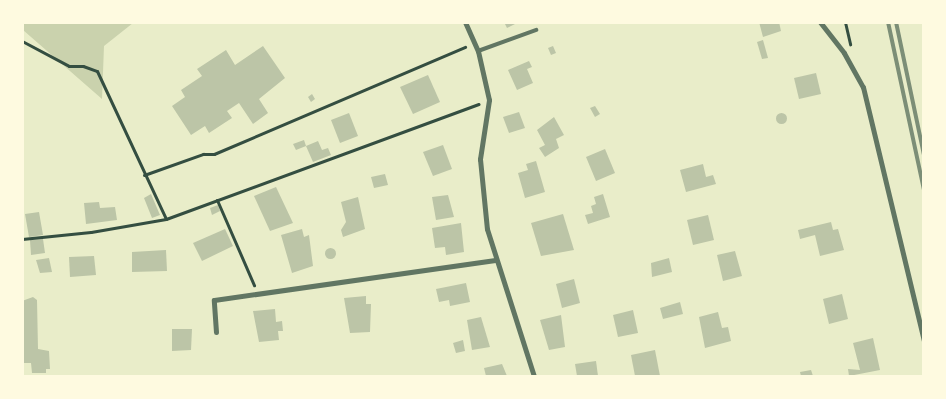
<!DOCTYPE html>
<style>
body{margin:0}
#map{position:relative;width:946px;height:399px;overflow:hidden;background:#e9edc9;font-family:Merriweather,serif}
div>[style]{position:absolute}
.green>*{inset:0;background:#cad2ad}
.building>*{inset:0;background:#bcc5a7}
.round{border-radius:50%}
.path>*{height:3px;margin:-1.5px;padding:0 1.5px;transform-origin:1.5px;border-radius:1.5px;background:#344e41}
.service>*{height:4px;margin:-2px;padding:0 2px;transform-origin:2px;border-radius:2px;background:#617663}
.minor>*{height:5px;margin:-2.5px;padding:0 2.5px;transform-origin:2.5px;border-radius:2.5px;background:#617663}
.rail>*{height:4px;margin:-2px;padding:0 2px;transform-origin:2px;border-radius:2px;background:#7c8e77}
span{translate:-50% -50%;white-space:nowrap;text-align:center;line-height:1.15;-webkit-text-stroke:4px #fefae0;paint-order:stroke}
.frame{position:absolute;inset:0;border:24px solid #fefae0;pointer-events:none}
</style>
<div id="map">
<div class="green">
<div style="clip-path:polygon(23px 23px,133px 23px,104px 46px,102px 99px,23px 30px)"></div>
</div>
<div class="building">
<div style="clip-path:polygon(504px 22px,519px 22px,507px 28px)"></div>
<div style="clip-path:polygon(759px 22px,779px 22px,781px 31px,763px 37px)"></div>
<div style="clip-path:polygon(763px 40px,768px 58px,762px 59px,757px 42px)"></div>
<div style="clip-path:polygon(263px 46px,285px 78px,259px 99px,268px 113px,253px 124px,239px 103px,227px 111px,232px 118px,209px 133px,205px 126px,191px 135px,172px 106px,185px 97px,181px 90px,202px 76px,197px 69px,226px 50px,235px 65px)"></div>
<div style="clip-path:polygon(553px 46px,556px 53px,551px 55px,548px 48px)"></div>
<div style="clip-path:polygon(529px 61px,532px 67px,527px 69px,533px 83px,517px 90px,508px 70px)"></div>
<div style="clip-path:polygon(816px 73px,821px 94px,799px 99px,794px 78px)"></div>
<div style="clip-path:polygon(428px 75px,440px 102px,413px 114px,400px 87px)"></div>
<div style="clip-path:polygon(312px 94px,315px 99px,311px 102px,308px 97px)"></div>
<div style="clip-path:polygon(595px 106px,600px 114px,595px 117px,590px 108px)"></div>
<div style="clip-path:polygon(519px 112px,525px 128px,509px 133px,503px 117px)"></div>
<div class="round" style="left:775.5px;top:112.5px;width:11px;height:11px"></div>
<div style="clip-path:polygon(349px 113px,358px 136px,340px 143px,331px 120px)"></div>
<div style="clip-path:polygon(554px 117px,564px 135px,556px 139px,559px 148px,545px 157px,539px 148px,545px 145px,537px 130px)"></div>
<div style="clip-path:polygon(304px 140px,306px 146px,296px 150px,293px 144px)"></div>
<div style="clip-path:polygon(318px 141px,322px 150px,328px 148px,331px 155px,313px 162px,306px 146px)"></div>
<div style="clip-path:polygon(443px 145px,452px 169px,433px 176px,423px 152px)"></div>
<div style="clip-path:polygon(605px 149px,615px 173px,596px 181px,586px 157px)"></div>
<div style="clip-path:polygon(536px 161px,545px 192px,525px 198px,518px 173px,528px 170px,526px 164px)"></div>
<div style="clip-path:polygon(703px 164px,706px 177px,713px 175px,716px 184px,686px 192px,680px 170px)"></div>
<div style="clip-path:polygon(385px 174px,388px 185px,374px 188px,371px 177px)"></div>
<div style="clip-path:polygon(276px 187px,293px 223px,270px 231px,254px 196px)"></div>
<div style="clip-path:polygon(151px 194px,160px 215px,152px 218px,144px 198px)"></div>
<div style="clip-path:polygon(603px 194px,610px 217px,588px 224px,585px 215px,593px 213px,591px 206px,596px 204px,594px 197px)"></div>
<div style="clip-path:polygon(448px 195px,454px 217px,436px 220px,432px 197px)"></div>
<div style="clip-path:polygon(358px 197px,365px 229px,343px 237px,341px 230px,346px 222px,341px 202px)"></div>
<div style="clip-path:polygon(99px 202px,100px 208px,115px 207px,117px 220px,86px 224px,84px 203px)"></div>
<div style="clip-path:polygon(218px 205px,220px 211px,212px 215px,210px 208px)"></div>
<div style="clip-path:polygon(39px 212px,43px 235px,29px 237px,25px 214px)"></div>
<div style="clip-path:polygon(563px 214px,574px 250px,541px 256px,531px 223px)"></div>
<div style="clip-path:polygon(708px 215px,714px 240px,693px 245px,687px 220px)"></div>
<div style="clip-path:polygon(831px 222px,833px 230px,838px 229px,844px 250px,820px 256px,815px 235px,800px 239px,798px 230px)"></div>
<div style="clip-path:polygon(461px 223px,464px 252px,446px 255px,445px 247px,435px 248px,432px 228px)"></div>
<div style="clip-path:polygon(225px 229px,233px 246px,202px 261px,193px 243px)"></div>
<div style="clip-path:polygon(302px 229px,304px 237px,309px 235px,313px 266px,292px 273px,281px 235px)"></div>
<div style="clip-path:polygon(43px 239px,45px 253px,31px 255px,30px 240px)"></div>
<div class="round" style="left:324.5px;top:247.5px;width:11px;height:11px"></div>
<div style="clip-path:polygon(166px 250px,167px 271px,132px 272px,132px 252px)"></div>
<div style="clip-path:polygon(735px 251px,742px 276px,723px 281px,717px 255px)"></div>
<div style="clip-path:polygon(94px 256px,96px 275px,70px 277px,69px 257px)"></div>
<div style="clip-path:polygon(49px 258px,52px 272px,40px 273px,36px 260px)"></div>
<div style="clip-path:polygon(669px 258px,672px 272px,652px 277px,651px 263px)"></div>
<div style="clip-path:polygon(574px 279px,580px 303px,562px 308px,556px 284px)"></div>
<div style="clip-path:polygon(466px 283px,470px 302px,450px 306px,449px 300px,439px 302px,436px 289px)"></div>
<div style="clip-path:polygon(842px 294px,848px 319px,829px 324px,823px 299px)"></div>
<div style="clip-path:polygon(366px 296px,366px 304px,371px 304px,370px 332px,350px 333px,344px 298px)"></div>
<div style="clip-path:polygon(33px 297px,37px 300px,38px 349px,49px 351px,50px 369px,46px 369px,46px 373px,32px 373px,31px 363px,23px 363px,22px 301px)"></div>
<div style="clip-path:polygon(680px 302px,683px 314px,663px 319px,660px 308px)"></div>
<div style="clip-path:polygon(275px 309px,276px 322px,282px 321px,283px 331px,278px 331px,279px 340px,259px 342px,253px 311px)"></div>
<div style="clip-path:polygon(633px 310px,638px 333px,618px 337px,613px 315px)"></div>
<div style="clip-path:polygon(718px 312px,722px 328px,728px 327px,731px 341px,705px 348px,699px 317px)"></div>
<div style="clip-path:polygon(561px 315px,565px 347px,549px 350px,540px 320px)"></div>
<div style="clip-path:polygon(481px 317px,490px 347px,472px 350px,467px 320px)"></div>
<div style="clip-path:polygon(172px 329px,192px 329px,191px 350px,172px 351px)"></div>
<div style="clip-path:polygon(873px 338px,880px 370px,849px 376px,848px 369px,860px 370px,853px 343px)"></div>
<div style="clip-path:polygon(463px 340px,465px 351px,456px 353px,453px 343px)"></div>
<div style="clip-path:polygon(655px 350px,660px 376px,635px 376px,631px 355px)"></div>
<div style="clip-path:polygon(596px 361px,598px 376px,577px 376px,575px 364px)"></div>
<div style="clip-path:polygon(502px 364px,507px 376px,486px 376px,484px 368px)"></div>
<div style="clip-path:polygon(811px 370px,813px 376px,801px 376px,800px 372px)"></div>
</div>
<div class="path">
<div style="left:845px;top:22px;width:23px;rotate:77deg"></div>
<div style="left:22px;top:41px;width:53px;rotate:28deg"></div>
<div style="left:69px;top:66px;width:14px"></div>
<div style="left:83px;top:66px;width:15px;rotate:20deg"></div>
<div style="left:97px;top:71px;width:163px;rotate:65deg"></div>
<div style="left:144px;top:175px;width:63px;rotate:-19.6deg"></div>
<div style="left:203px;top:154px;width:11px"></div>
<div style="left:214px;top:154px;width:273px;rotate:-23.1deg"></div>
<div style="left:217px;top:200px;width:93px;rotate:66.5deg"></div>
<div style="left:22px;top:239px;width:69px;rotate:-5.8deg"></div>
<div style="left:91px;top:232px;width:76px;rotate:-9.8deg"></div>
<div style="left:166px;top:219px;width:333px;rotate:-20.2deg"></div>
</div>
<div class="service">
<div style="left:478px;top:51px;width:62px;rotate:-19.9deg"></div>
</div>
<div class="minor">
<div style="left:465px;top:22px;width:32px;rotate:66deg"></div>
<div style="left:478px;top:51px;width:50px;rotate:77.3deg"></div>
<div style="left:489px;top:100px;width:60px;rotate:98.7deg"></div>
<div style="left:480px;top:159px;width:70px;rotate:84.3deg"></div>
<div style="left:487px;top:229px;width:154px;rotate:72.3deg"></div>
<div style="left:820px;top:22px;width:39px;rotate:52deg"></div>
<div style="left:844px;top:53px;width:39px;rotate:61deg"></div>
<div style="left:863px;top:87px;width:262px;rotate:76.5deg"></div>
<div style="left:216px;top:332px;width:32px;rotate:-94deg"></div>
<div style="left:214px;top:300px;width:284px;rotate:-8.1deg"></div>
</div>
<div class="rail">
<div style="left:888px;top:22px;width:172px;rotate:77.9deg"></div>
<div style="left:896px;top:22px;width:136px;rotate:78.1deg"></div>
</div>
<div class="frame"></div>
</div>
